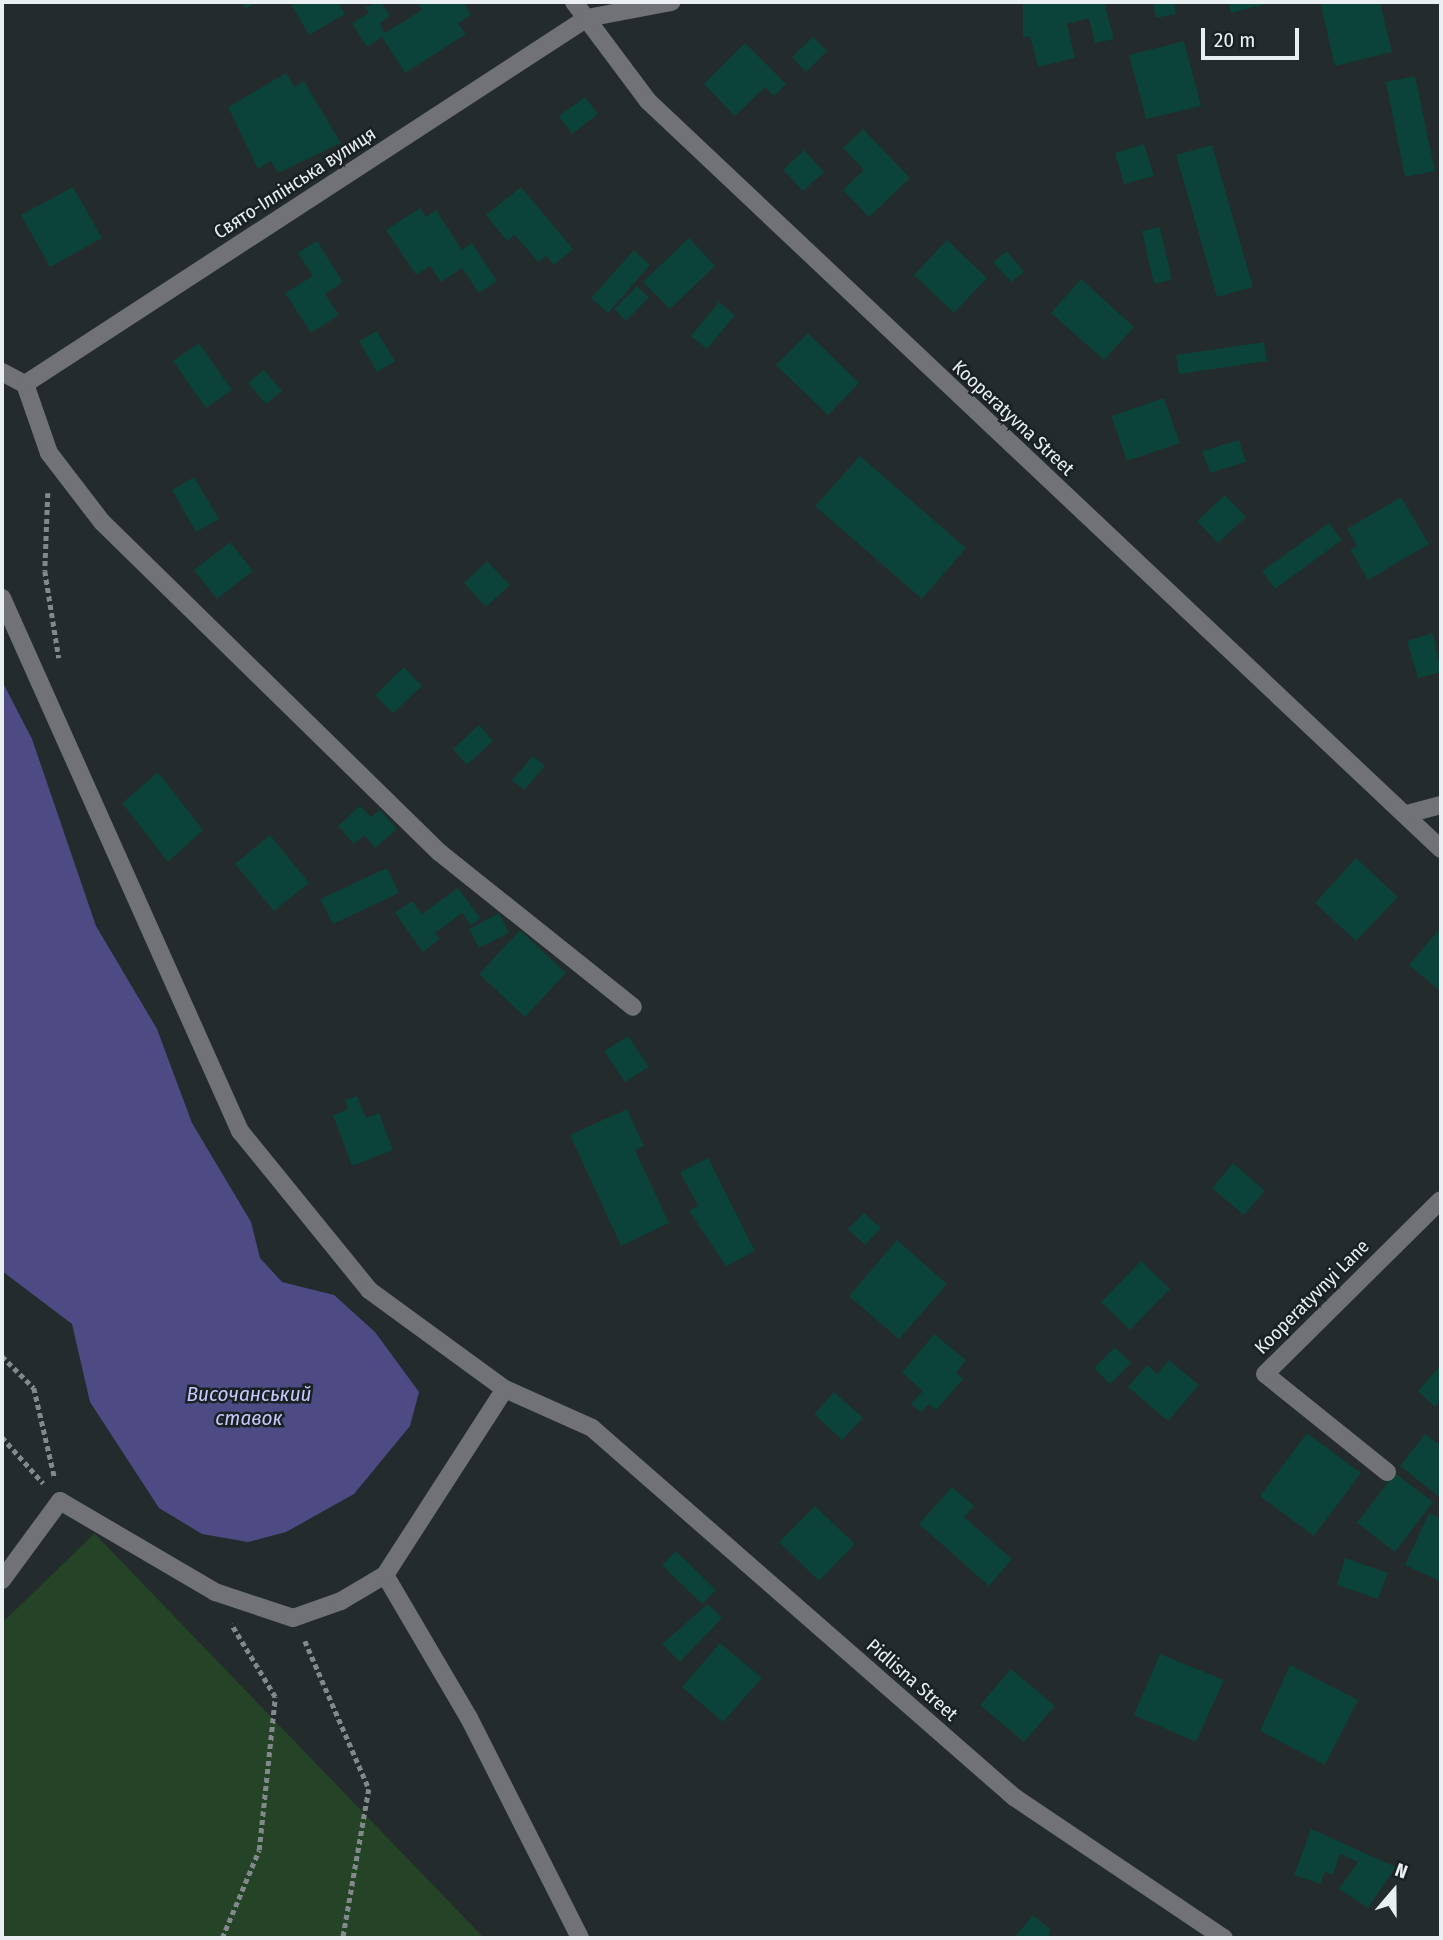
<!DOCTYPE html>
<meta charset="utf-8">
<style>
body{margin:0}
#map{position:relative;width:1443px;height:1940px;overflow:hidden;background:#232b2d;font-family:"Fira Sans Condensed",sans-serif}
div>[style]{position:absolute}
.green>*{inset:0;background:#254327}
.water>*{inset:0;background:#4e4a84}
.building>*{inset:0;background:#0b423a}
.path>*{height:4.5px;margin-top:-2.25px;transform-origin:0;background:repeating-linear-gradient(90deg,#82898b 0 5px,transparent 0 8.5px)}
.minor>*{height:18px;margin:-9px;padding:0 9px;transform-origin:9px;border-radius:9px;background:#707275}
span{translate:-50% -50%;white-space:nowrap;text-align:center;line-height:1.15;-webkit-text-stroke:5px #1a2123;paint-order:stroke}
.street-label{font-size:19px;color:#eaeff1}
.water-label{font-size:21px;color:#c8c7fd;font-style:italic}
.frame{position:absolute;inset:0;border:4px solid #eaeff1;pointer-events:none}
.north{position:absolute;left:1359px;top:1856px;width:70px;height:70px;-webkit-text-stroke:5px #1a2123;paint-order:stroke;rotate:20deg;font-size:19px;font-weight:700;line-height:28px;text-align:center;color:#eaeff1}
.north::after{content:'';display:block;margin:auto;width:24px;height:32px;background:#eaeff1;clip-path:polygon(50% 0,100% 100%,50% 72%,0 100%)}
.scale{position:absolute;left:1201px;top:28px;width:98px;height:32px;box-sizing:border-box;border:4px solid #eaeff1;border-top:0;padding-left:9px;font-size:21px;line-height:24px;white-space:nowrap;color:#eaeff1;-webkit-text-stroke:5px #1a2123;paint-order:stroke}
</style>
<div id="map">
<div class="green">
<div style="clip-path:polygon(95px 1533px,95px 1534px,484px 1938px,2px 1938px,2px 1623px)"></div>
</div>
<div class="water">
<div style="clip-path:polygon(2px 681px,32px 739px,96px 926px,157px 1029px,192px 1123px,251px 1222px,260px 1258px,282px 1282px,334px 1295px,375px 1332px,419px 1392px,410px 1426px,354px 1494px,286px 1532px,248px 1542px,202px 1534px,159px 1508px,90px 1402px,72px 1324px,2px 1271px)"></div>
</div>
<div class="building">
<div style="clip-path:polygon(241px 2px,256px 2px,246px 9px)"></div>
<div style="clip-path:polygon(290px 2px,338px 2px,345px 14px,309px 35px)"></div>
<div style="clip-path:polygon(381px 2px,390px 16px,380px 23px,385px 33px,422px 10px,417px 2px,463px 2px,471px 15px,458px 23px,466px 34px,405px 73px,382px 37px,367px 47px,352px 23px,369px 13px,365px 7px)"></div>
<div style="clip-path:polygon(1023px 2px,1104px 2px,1114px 39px,1095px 43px,1089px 18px,1067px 24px,1075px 58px,1038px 67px,1030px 36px,1023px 38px)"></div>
<div style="clip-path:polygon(1153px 2px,1174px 2px,1176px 14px,1156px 18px)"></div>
<div style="clip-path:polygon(1228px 2px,1270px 2px,1270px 3px,1231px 13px)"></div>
<div style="clip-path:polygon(1320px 2px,1380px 2px,1392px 52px,1335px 66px)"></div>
<div style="clip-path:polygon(813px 37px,827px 51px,806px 72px,792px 57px)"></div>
<div style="clip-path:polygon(1184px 41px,1201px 106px,1146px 119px,1129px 55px)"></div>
<div style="clip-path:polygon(745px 43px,786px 84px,774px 96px,765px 87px,735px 116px,704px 84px)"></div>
<div style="clip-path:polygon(286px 73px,294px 87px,304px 81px,341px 143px,278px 173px,271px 161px,258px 169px,228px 107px)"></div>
<div style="clip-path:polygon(1415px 76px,1435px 171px,1405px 177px,1386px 82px)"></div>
<div style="clip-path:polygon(585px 97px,598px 114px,572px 134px,559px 116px)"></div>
<div style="clip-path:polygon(863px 129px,910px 178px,869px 217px,843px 190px,864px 170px,843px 148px)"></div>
<div style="clip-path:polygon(1144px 144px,1154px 176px,1124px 184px,1115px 153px)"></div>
<div style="clip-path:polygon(1212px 145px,1253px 287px,1217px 297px,1176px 155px)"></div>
<div style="clip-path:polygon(804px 150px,824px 172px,803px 191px,783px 170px)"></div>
<div style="clip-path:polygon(73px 187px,102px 238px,50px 267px,21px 215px)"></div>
<div style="clip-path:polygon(521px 187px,573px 249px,554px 265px,546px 256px,538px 262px,515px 235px,507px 241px,486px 215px)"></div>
<div style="clip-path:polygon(420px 208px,426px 217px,436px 210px,462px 250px,472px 243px,497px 281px,479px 293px,462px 268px,441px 282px,430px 266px,416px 275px,386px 230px)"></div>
<div style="clip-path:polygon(1160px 227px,1172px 280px,1154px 284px,1142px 231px)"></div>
<div style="clip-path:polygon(689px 238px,715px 266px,670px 309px,643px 282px)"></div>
<div style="clip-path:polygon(947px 240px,987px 278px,954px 313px,914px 275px)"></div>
<div style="clip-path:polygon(317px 241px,343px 282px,325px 294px,339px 315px,311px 333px,285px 293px,313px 276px,298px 253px)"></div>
<div style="clip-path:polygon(634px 250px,650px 265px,608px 313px,591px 298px)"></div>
<div style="clip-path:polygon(1007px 251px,1024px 272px,1011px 282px,993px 262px)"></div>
<div style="clip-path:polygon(1081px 279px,1134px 327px,1104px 360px,1051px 313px)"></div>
<div style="clip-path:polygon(637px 286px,649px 297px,626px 321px,614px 309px)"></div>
<div style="clip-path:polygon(719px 302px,735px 315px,707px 349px,691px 336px)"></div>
<div style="clip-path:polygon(377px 331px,395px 361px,377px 372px,359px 341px)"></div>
<div style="clip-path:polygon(808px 333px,859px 383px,828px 415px,776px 365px)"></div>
<div style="clip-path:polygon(1264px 342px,1267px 361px,1179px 374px,1176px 355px)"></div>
<div style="clip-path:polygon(199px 343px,232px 390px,206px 408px,173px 361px)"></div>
<div style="clip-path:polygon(264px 370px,282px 391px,266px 404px,248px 383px)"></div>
<div style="clip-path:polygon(1164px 398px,1180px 443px,1127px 461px,1111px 416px)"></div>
<div style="clip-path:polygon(1239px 440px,1246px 462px,1210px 473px,1202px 451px)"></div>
<div style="clip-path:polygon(860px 456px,966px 548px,922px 599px,815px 506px)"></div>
<div style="clip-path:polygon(194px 477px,219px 519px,196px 532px,172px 490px)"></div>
<div style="clip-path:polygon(1225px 495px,1246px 517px,1218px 543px,1197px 521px)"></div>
<div style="clip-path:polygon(1401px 497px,1429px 544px,1368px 580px,1350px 549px,1357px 546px,1347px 529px)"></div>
<div style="clip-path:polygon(1329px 523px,1342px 540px,1275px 589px,1262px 571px)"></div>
<div style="clip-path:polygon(230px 542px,253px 571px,217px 599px,194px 570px)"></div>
<div style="clip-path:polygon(487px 561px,510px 585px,486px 607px,464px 583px)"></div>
<div style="clip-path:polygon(1433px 633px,1441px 672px,1418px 678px,1407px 641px)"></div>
<div style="clip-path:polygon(404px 667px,422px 686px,393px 713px,375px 695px)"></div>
<div style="clip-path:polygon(479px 725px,493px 741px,467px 765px,453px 749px)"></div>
<div style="clip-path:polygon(533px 756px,545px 766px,524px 790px,512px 780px)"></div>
<div style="clip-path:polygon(158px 772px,203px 830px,168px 862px,122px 803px)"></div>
<div style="clip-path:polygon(360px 806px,371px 817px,380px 810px,397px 829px,375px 848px,364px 835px,354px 844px,338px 826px)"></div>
<div style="clip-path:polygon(270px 835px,309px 883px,274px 911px,235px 864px)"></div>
<div style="clip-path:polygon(1356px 858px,1398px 897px,1356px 941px,1315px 903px)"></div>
<div style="clip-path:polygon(387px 868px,399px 893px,333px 924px,320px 899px)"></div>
<div style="clip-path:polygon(458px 888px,480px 918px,471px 925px,462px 913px,435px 933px,440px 939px,423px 952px,395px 913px,412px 901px,422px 914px)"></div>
<div style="clip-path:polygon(499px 913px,509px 933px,479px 948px,469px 929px)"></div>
<div style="clip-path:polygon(1441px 927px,1441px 988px,1439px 990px,1409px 965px)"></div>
<div style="clip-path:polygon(520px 930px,566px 973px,525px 1017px,479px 974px)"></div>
<div style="clip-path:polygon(628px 1036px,649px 1067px,625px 1082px,604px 1051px)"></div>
<div style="clip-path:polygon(357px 1096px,366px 1118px,379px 1113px,393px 1150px,352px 1166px,333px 1115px,348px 1109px,345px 1100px)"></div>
<div style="clip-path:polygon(627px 1109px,644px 1146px,635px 1150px,669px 1223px,621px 1246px,570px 1135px)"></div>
<div style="clip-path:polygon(708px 1158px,755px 1251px,726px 1266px,689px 1211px,698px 1206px,680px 1172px)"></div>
<div style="clip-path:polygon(1233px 1163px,1265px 1191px,1244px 1215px,1212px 1188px)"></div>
<div style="clip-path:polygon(864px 1213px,881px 1228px,865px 1245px,848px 1229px)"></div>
<div style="clip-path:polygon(897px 1240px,947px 1284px,899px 1339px,849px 1296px)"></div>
<div style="clip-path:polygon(1141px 1261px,1170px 1289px,1130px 1330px,1101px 1302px)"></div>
<div style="clip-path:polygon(934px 1334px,966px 1360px,956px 1373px,963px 1379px,936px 1410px,929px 1404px,921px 1412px,911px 1404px,923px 1391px,902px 1373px)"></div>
<div style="clip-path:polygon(1115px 1347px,1131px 1363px,1110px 1384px,1094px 1368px)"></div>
<div style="clip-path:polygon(1169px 1360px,1199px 1385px,1168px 1421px,1128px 1387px,1147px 1365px,1157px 1374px)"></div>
<div style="clip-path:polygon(1441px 1365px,1441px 1400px,1435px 1407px,1418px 1391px)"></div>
<div style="clip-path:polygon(834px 1392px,863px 1418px,842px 1440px,814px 1414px)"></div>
<div style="clip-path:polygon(1307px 1433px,1361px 1473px,1314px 1536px,1260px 1496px)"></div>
<div style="clip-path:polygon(1425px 1434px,1441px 1446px,1441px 1498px,1400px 1466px)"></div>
<div style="clip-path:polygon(1395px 1473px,1433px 1502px,1395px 1552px,1357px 1523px)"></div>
<div style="clip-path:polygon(952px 1487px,974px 1506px,964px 1517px,1012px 1559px,989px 1586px,919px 1524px)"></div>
<div style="clip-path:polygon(815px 1506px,855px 1544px,819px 1581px,779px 1542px)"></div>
<div style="clip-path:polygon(1429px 1513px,1441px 1518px,1441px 1582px,1405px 1565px)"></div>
<div style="clip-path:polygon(676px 1551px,716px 1590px,702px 1604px,662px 1565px)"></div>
<div style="clip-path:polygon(1345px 1558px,1388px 1573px,1378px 1599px,1337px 1585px)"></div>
<div style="clip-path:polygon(708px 1604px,722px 1618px,680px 1662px,662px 1644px)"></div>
<div style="clip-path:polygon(720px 1643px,762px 1678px,723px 1722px,682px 1687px)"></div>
<div style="clip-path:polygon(1160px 1654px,1224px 1680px,1196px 1742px,1134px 1715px)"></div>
<div style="clip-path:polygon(1290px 1665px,1358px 1700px,1325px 1765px,1260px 1731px)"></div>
<div style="clip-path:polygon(1011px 1669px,1055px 1706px,1024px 1742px,980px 1705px)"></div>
<div style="clip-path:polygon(1311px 1829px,1396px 1867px,1368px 1908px,1339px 1889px,1358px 1862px,1340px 1854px,1333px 1875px,1325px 1872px,1320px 1884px,1294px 1875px)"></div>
<div style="clip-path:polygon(1033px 1915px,1050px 1929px,1048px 1938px,1014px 1938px)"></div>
</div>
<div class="path">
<div style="left:48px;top:493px;width:78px;rotate:92.2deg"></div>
<div style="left:45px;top:571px;width:88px;rotate:80.9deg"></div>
<div style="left:2px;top:1356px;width:45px;rotate:45deg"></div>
<div style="left:34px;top:1388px;width:93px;rotate:77deg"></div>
<div style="left:2px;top:1437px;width:62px;rotate:48.3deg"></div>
<div style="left:305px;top:1641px;width:161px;rotate:66.6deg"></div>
<div style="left:369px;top:1789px;width:151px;rotate:99.9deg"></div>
<div style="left:222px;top:1938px;width:95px;rotate:-67.2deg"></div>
<div style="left:259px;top:1850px;width:154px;rotate:-84deg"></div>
<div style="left:275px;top:1697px;width:85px;rotate:-121.1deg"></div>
</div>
<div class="minor">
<div style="left:574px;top:2px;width:124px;rotate:53.2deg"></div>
<div style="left:648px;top:101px;width:1090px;rotate:43.33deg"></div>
<div style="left:2px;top:372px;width:26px;rotate:28deg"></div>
<div style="left:25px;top:384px;width:73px;rotate:70.8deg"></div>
<div style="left:49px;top:453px;width:87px;rotate:52.5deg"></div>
<div style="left:102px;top:522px;width:472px;rotate:44.4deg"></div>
<div style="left:439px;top:852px;width:248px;rotate:38.6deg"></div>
<div style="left:25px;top:384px;width:671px;rotate:-33.07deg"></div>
<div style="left:587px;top:18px;width:86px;rotate:-10.8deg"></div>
<div style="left:2px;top:598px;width:584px;rotate:65.94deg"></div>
<div style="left:240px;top:1131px;width:205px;rotate:50.9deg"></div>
<div style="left:369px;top:1290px;width:168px;rotate:36.1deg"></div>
<div style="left:505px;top:1389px;width:95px;rotate:24.1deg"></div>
<div style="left:592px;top:1428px;width:561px;rotate:41.17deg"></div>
<div style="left:1014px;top:1797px;width:253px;rotate:33.9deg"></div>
<div style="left:1407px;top:814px;width:35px;rotate:-15deg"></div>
<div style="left:1387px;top:1472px;width:156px;rotate:-141.2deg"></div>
<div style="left:1265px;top:1374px;width:247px;rotate:-44.7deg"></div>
<div style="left:385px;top:1575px;width:166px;rotate:59.6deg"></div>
<div style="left:469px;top:1718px;width:246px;rotate:63.2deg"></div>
<div style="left:2px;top:1580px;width:98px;rotate:-53.7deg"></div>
<div style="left:60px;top:1501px;width:180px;rotate:30.4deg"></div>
<div style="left:215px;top:1592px;width:82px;rotate:18.4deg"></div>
<div style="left:293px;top:1618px;width:51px;rotate:-19.5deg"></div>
<div style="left:341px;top:1601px;width:51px;rotate:-30.6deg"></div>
<div style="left:385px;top:1575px;width:221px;rotate:-57.2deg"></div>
</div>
<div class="street-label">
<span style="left:295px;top:183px;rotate:-33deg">Свято-Іллінська вулиця</span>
<span style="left:1013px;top:418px;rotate:43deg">Kooperatyvna Street</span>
<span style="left:1312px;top:1297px;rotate:-45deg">Kooperatyvnyi Lane</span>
<span style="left:912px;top:1680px;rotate:41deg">Pidlisna Street</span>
</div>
<div class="water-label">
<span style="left:249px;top:1406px">Височанський<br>ставок</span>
</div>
<div class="frame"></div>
<div class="north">N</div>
<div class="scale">20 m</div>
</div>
